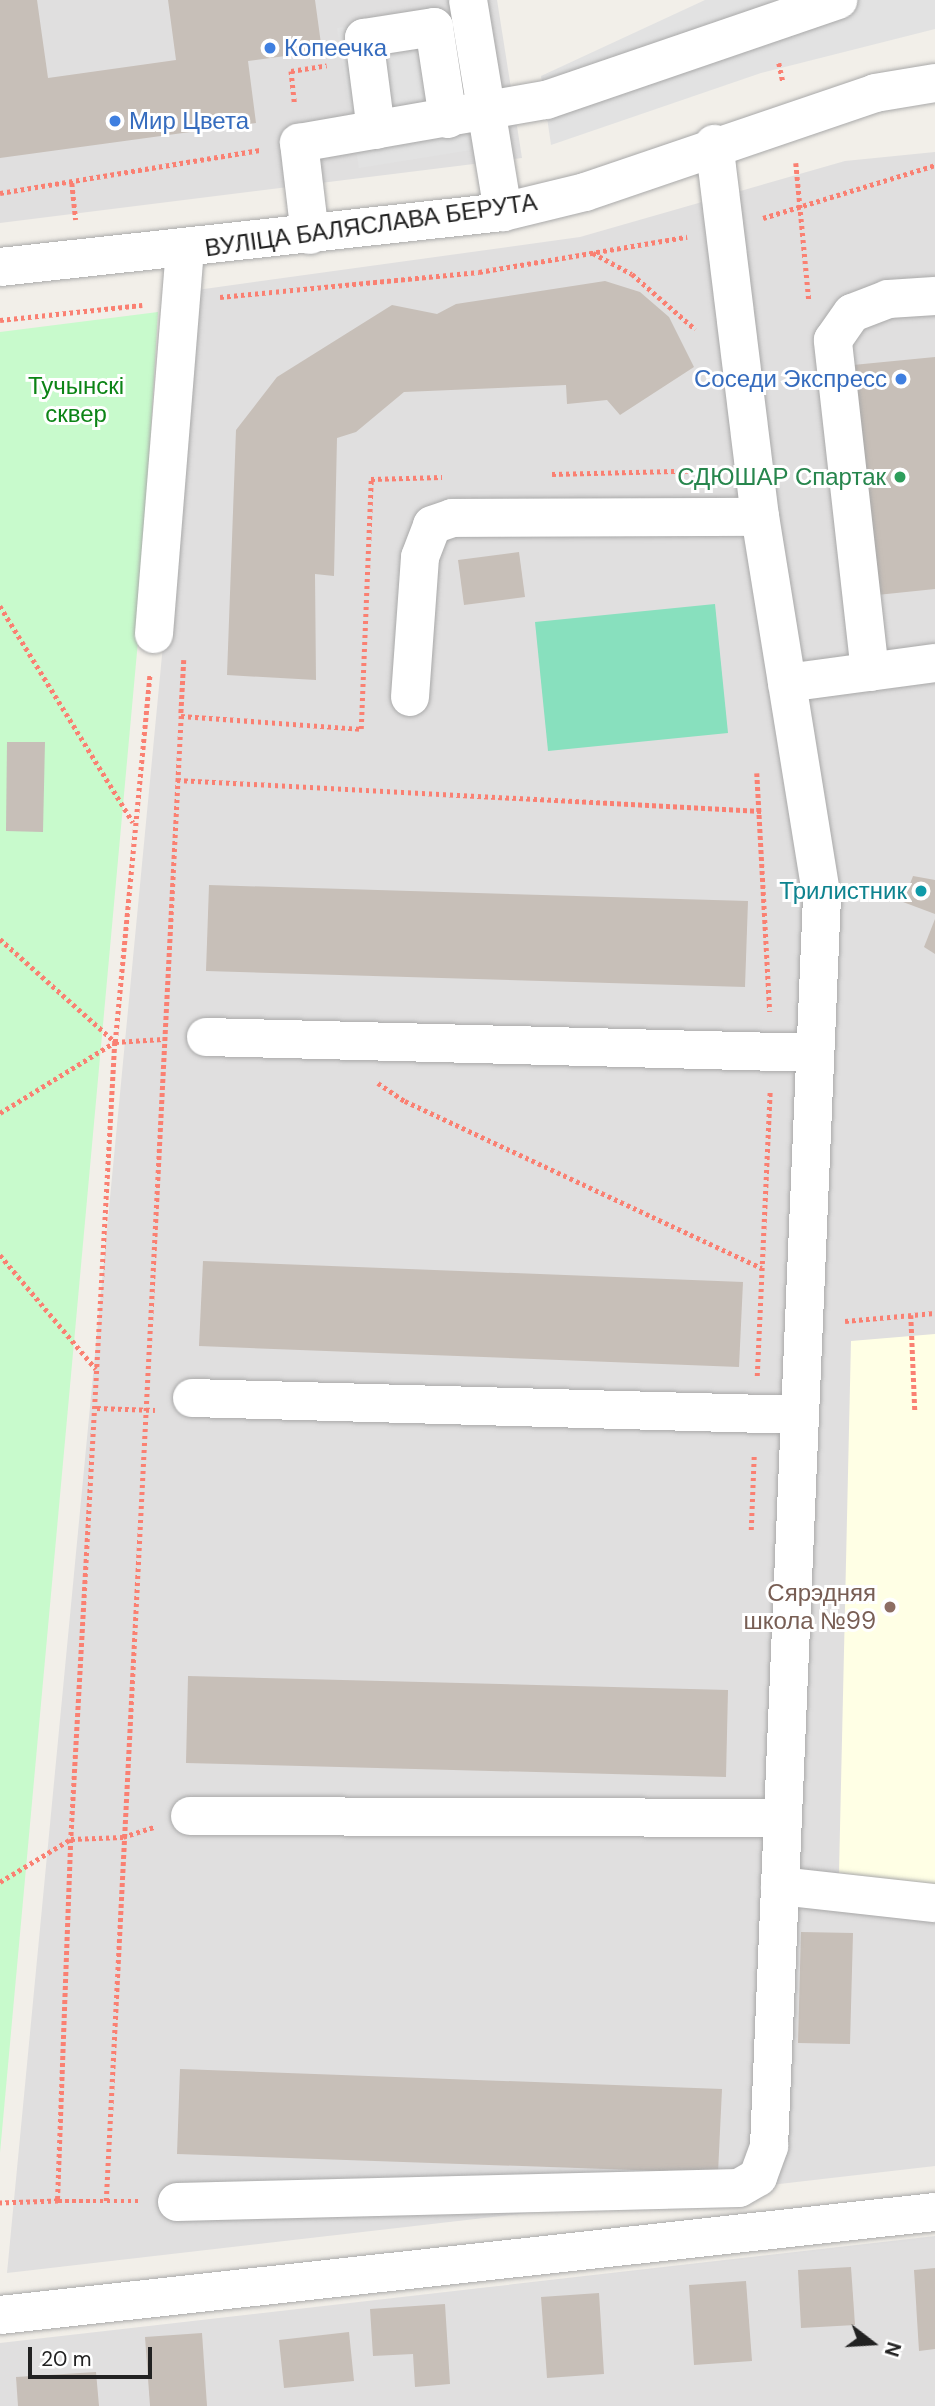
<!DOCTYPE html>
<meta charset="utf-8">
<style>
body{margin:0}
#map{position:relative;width:935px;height:2406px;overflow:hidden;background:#f2efe9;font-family:"DM Sans",sans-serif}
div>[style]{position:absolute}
.residential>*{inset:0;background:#e0dfdf}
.education>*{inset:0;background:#ffffe5}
.park>*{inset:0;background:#c8facc}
.pitch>*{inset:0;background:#88e0be}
.parking>*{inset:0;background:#e2e2e2}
.building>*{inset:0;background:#c7bfb8}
.path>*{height:4.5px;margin-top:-2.25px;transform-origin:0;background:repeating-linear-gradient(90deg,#fa8072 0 3.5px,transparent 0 7px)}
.roads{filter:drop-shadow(0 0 2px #a9a9a9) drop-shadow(0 0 2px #a9a9a9)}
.minor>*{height:38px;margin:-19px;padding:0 19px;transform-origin:19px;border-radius:19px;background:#fff}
.dots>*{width:19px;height:19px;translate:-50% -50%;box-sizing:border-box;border:4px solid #fff;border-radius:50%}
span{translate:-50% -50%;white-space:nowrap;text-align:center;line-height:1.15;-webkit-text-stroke:6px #fff;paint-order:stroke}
.shop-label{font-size:24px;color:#366cbe}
.left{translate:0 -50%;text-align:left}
.right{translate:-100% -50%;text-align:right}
.street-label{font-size:24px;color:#222}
.park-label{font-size:24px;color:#0c8416}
.leisure-label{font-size:24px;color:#27864d}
.culture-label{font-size:24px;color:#0d838f}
.education-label{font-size:24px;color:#785e54}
.north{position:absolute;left:837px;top:2308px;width:70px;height:70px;-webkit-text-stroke:5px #fff;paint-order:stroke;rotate:107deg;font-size:19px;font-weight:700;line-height:28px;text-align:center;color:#222}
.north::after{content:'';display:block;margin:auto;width:24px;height:32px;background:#222;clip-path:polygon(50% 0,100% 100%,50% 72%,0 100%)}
.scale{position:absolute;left:28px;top:2347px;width:124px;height:32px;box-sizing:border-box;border:4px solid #222;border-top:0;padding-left:9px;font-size:21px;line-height:24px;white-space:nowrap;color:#222;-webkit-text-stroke:5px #fff;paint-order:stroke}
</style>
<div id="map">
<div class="residential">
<div style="clip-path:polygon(0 0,497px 0,522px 158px,0 223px)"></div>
<div style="clip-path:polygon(935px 152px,935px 2166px,7px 2273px,197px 290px,580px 237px,845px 161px)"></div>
<div style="clip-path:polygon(935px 2236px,935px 2406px,0 2406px,0 2343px)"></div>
</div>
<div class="education">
<div style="clip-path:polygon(935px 1334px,935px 1885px,839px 1873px,851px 1341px)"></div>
</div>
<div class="park">
<div style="clip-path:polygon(158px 312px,138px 641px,0 2153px,0 332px)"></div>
</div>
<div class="pitch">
<div style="clip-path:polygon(715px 604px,728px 733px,548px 751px,535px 622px)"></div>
</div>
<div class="parking">
<div style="clip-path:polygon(705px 0,935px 0,935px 29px,761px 73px,551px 145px,541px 76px)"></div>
<div style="clip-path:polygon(448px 10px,471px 150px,359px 168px,337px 28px)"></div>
</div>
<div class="building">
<div style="clip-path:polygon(0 0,37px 0,48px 78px,176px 60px,168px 0,315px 0,322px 51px,248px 61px,256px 123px,0 158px)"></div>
<div style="clip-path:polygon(605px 281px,640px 292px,669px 317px,694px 367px,620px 415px,607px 400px,567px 404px,566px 385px,404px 392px,356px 432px,337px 438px,334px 576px,315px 574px,316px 680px,227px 675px,236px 430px,277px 377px,392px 305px,437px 314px,456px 304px)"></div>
<div style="clip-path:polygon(935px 357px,935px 589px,877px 595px,853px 365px)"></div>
<div style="clip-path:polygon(519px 552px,525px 597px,464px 605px,458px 560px)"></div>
<div style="clip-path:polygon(7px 742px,45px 742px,43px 832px,6px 831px)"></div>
<div style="clip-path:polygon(913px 876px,935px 880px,935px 914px,903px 902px)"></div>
<div style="clip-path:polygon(209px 885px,748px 901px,745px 987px,206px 971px)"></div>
<div style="clip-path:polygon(935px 919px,935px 954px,924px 947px)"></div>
<div style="clip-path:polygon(203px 1261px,743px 1282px,739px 1367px,199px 1346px)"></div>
<div style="clip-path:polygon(188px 1676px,728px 1690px,726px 1777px,186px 1763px)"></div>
<div style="clip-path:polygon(801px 1932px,853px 1933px,850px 2044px,798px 2043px)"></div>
<div style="clip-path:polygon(180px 2069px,722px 2089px,718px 2173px,177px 2154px)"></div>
<div style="clip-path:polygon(851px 2267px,855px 2325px,801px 2328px,798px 2270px)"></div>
<div style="clip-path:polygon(935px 2268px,935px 2349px,919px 2351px,914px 2270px)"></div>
<div style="clip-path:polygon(746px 2281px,752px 2361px,694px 2365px,689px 2285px)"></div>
<div style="clip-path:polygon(599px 2293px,604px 2374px,547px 2378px,541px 2297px)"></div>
<div style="clip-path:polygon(445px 2304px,450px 2384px,415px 2387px,413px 2354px,373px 2356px,370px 2309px)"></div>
<div style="clip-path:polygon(349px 2332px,354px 2381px,284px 2388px,279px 2340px)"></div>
<div style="clip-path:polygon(202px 2333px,207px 2406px,150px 2406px,145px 2337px)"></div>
<div style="clip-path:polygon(96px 2372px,99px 2406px,18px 2406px,16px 2377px)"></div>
</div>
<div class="path">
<div style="left:779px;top:63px;width:19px;rotate:78deg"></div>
<div style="left:294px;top:102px;width:31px;rotate:-96deg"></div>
<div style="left:291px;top:71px;width:36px;rotate:-9deg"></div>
<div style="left:796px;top:163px;width:138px;rotate:84.6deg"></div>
<div style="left:72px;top:183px;width:37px;rotate:84deg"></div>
<div style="left:0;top:193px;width:265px;rotate:-9.4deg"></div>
<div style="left:763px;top:218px;width:180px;rotate:-17.1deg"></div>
<div style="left:593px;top:253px;width:44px;rotate:28.3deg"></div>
<div style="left:632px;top:274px;width:84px;rotate:41.1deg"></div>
<div style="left:220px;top:297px;width:260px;rotate:-5.5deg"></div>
<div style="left:479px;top:272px;width:211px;rotate:-9.6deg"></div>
<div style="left:0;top:320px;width:143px;rotate:-6deg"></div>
<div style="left:552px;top:474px;width:163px;rotate:-1.4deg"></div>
<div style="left:0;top:606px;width:254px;rotate:58.4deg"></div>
<div style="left:184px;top:660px;width:56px;rotate:93.1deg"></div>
<div style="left:181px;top:716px;width:180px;rotate:4.1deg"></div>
<div style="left:361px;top:729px;width:250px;rotate:-87.7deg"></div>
<div style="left:371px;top:479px;width:71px;rotate:-1.6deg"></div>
<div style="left:757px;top:773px;width:239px;rotate:86.9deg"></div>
<div style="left:177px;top:780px;width:585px;rotate:3.04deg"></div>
<div style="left:0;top:939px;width:154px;rotate:41.8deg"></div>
<div style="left:115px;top:1042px;width:48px;rotate:-3.6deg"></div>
<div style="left:115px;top:1042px;width:370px;rotate:-84.6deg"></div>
<div style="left:378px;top:1083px;width:32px;rotate:34deg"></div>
<div style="left:405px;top:1101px;width:394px;rotate:25.1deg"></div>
<div style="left:0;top:1113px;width:135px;rotate:-31.7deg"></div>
<div style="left:115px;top:1042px;width:798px;rotate:93.16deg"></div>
<div style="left:71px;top:1839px;width:362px;rotate:92.1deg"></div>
<div style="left:58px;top:2201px;width:58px;rotate:178deg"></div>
<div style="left:0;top:1255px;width:149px;rotate:49.9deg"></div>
<div style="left:911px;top:1315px;width:96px;rotate:87.6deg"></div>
<div style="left:845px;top:1321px;width:90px;rotate:-5.1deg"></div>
<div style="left:757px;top:1376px;width:285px;rotate:-87.4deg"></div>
<div style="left:97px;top:1408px;width:58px;rotate:2deg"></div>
<div style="left:751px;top:1530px;width:75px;rotate:-87.7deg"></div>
<div style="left:0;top:1882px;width:83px;rotate:-31.2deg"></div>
<div style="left:71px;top:1839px;width:52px;rotate:-2.2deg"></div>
<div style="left:123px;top:1837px;width:33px;rotate:-18deg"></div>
<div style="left:58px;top:2201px;width:80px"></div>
<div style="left:106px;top:2201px;width:1487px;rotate:-87.11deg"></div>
</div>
<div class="roads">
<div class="minor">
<div style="left:468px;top:0;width:215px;rotate:80.6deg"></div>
<div style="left:376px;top:130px;width:93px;rotate:-97.4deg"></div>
<div style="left:364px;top:38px;width:71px;rotate:-8.9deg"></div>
<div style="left:434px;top:27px;width:93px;rotate:81.3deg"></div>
<div style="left:310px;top:235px;width:93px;rotate:-96.8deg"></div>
<div style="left:299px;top:143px;width:251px;rotate:-9.9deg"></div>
<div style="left:546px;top:100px;width:309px;rotate:-18.9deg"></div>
<div style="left:0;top:267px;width:506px;rotate:-6.24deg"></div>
<div style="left:503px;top:212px;width:84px;rotate:-13.7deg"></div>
<div style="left:585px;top:192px;width:306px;rotate:-18.8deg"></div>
<div style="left:875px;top:93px;width:61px;rotate:-9.5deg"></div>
<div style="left:154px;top:634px;width:386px;rotate:-85.4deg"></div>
<div style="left:870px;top:672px;width:334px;rotate:-96.4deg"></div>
<div style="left:833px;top:340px;width:33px;rotate:-55deg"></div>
<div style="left:852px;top:313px;width:39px;rotate:-21deg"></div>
<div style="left:888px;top:299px;width:47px;rotate:-3.7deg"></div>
<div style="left:787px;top:683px;width:149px;rotate:-7.7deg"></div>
<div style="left:410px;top:697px;width:140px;rotate:-85.9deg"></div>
<div style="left:420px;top:557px;width:34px;rotate:-69deg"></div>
<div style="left:432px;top:525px;width:21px;rotate:-19deg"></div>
<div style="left:452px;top:518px;width:308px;rotate:-0.2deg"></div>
<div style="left:206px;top:1037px;width:609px;rotate:1.5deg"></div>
<div style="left:192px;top:1398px;width:608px;rotate:1.6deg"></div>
<div style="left:190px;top:1816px;width:593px;rotate:0.19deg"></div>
<div style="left:780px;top:1886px;width:156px;rotate:6.3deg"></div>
<div style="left:177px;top:2202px;width:562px;rotate:-1.43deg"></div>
<div style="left:739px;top:2188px;width:22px;rotate:-30deg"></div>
<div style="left:758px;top:2177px;width:33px;rotate:-70deg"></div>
<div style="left:769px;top:2146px;width:1248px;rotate:-87.57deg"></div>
<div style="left:822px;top:899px;width:387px;rotate:-99.2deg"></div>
<div style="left:760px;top:517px;width:376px;rotate:-97deg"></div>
<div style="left:0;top:2315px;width:941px;rotate:-6.29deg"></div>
</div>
</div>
<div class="dots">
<div style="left:270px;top:48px;background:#3f7fe0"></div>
<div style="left:115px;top:121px;background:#3f7fe0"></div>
<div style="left:901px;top:379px;background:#3f7fe0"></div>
<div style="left:900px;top:477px;background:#2e9e5b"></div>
<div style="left:921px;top:891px;background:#0f9aa8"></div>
<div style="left:890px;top:1607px;background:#8d6e63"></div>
</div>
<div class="shop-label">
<span class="left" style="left:284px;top:48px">Копеечка</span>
<span class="left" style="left:129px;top:121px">Мир Цвета</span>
<span class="right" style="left:887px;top:379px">Соседи Экспресс</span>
</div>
<div class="street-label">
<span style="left:371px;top:225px;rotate:-8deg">ВУЛІЦА БАЛЯСЛАВА БЕРУТА</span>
</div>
<div class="park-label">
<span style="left:76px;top:400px">Тучынскі<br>сквер</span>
</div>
<div class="leisure-label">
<span class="right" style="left:886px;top:477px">СДЮШАР Спартак</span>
</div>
<div class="culture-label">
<span class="right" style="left:907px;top:891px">Трилистник</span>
</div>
<div class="education-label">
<span class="right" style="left:876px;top:1607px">Сярэдняя<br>школа №99</span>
</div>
<div class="north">N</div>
<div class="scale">20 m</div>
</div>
